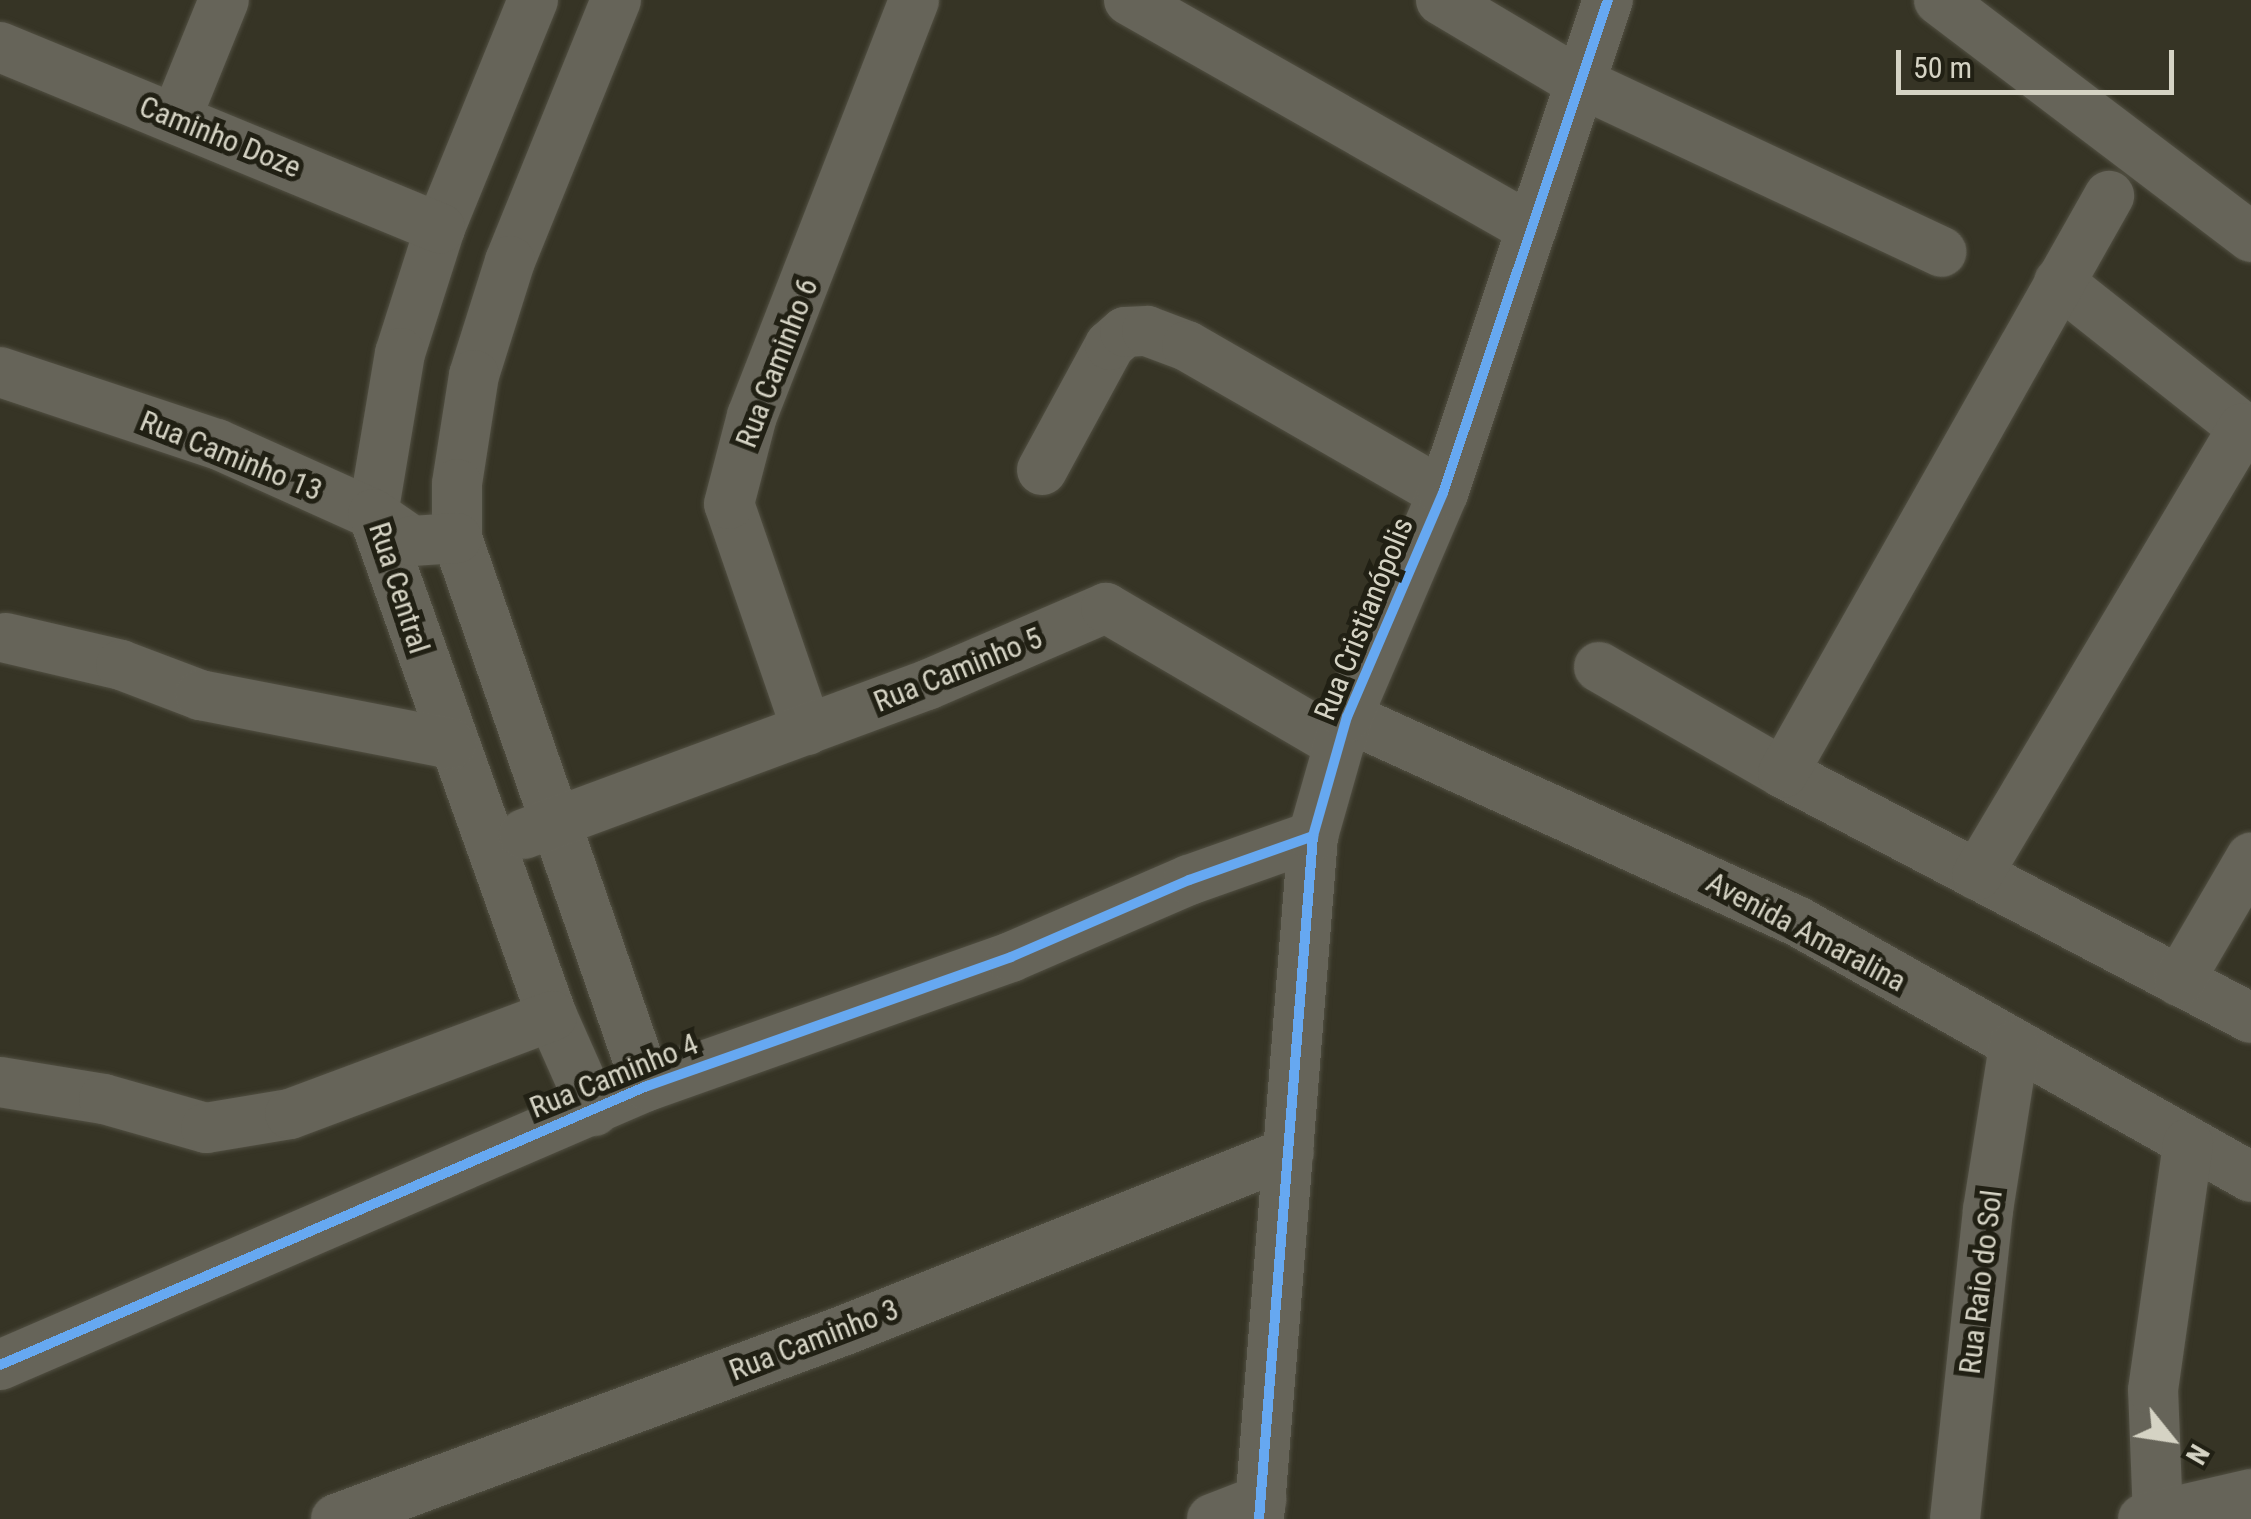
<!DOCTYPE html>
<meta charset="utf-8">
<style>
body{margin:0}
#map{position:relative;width:2251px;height:1519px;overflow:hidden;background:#363425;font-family:"Roboto Condensed",sans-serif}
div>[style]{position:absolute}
.roads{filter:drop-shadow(0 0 2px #514f42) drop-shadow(0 0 2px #514f42)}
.minor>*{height:50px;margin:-25px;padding:0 25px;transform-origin:25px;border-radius:25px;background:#666459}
.cycleway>*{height:10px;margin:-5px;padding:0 5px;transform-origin:5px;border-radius:5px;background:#66a8f1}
span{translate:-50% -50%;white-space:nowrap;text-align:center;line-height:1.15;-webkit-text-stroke:10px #212014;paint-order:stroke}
.street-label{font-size:30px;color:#d5d3c4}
.north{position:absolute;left:2121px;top:1389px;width:100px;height:100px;-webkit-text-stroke:8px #212014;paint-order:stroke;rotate:120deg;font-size:28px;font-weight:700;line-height:40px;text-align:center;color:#d5d3c4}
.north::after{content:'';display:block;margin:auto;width:35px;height:45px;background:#d5d3c4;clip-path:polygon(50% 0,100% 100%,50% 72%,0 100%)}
.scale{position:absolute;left:1896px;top:50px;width:278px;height:45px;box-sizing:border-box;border:5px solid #d5d3c4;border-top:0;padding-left:12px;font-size:30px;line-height:35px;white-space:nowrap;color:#d5d3c4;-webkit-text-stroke:8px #212014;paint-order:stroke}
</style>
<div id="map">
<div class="roads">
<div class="minor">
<div style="left:533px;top:0;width:246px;rotate:112.2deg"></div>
<div style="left:440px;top:228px;width:131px;rotate:107.7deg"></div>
<div style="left:400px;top:353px;width:163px;rotate:99.5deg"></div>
<div style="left:373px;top:514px;width:533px;rotate:70.38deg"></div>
<div style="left:552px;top:1016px;width:104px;rotate:66.1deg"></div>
<div style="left:616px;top:0;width:282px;rotate:112.1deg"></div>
<div style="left:510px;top:261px;width:120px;rotate:107.5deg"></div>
<div style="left:474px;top:375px;width:110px;rotate:98.9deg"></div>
<div style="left:457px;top:484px;width:54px;rotate:90deg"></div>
<div style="left:457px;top:538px;width:580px;rotate:70.88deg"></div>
<div style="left:1129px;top:0;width:461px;rotate:29.6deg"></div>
<div style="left:1441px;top:0;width:163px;rotate:30.7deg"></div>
<div style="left:1581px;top:83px;width:398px;rotate:25.1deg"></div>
<div style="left:1939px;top:0;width:392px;rotate:37.2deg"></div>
<div style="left:0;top:47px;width:476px;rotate:22.4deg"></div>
<div style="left:176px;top:118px;width:127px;rotate:-67.9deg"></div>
<div style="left:2059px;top:282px;width:245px;rotate:38.4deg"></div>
<div style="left:0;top:372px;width:229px;rotate:18.4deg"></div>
<div style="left:217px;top:444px;width:171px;rotate:24.2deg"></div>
<div style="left:373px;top:514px;width:47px;rotate:34.7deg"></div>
<div style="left:412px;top:541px;width:45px;rotate:-3.8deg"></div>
<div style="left:1042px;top:470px;width:142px;rotate:-61.5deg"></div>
<div style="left:1110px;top:345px;width:20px;rotate:-41deg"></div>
<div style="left:1125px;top:332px;width:22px;rotate:-3deg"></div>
<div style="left:1147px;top:331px;width:43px;rotate:20.6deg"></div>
<div style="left:1187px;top:346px;width:295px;rotate:29.9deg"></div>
<div style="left:6px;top:638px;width:118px;rotate:13.2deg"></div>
<div style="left:121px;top:665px;width:85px;rotate:20.8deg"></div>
<div style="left:200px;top:695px;width:256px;rotate:11deg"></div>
<div style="left:1599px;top:667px;width:212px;rotate:29.9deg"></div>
<div style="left:1783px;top:773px;width:528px;rotate:27.63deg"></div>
<div style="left:1347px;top:717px;width:494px;rotate:24.4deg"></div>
<div style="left:1797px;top:921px;width:521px;rotate:29.42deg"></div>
<div style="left:807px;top:730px;width:239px;rotate:-109deg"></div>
<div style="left:729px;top:504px;width:91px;rotate:-75.4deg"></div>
<div style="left:752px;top:416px;width:446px;rotate:-68.7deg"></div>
<div style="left:1783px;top:773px;width:663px;rotate:-60.53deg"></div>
<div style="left:524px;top:834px;width:430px;rotate:-20.3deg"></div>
<div style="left:927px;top:685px;width:195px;rotate:-23.3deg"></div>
<div style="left:1106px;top:608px;width:270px;rotate:30.3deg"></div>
<div style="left:1977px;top:875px;width:520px;rotate:-59.24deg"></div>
<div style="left:2179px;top:981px;width:143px;rotate:-59.7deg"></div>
<div style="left:0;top:1082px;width:105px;rotate:9.3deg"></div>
<div style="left:104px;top:1099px;width:106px;rotate:15.9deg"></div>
<div style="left:206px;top:1128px;width:85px;rotate:-9.5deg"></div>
<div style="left:290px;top:1114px;width:280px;rotate:-20.5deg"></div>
<div style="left:0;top:1365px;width:705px;rotate:-23.33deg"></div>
<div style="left:647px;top:1086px;width:386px;rotate:-19.5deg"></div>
<div style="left:1011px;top:957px;width:194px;rotate:-23.4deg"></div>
<div style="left:1189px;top:880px;width:132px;rotate:-19.5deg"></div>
<div style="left:2158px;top:1518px;width:128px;rotate:-92.2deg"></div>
<div style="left:2153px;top:1390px;width:249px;rotate:-81.9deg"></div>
<div style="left:336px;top:1519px;width:543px;rotate:-20.37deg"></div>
<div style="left:845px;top:1330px;width:478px;rotate:-21.8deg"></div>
<div style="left:1212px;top:1519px;width:53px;rotate:-21.2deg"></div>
<div style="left:1259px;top:1519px;width:685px;rotate:-85.48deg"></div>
<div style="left:1313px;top:836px;width:124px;rotate:-74.1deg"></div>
<div style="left:1347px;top:717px;width:244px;rotate:-66.8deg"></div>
<div style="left:1443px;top:493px;width:520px;rotate:-71.5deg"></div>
<div style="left:1955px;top:1519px;width:311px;rotate:-83.9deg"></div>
<div style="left:1988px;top:1210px;width:166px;rotate:-81deg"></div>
<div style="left:2143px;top:1519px;width:111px;rotate:-13deg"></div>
</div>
</div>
<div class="cycleway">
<div style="left:0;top:1365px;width:705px;rotate:-23.33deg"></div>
<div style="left:647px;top:1086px;width:386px;rotate:-19.5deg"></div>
<div style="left:1011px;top:957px;width:194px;rotate:-23.4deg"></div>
<div style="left:1189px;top:880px;width:132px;rotate:-19.5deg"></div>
<div style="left:1259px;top:1519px;width:685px;rotate:-85.48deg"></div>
<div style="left:1313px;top:836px;width:124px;rotate:-74.1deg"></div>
<div style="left:1347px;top:717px;width:244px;rotate:-66.8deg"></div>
<div style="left:1443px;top:493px;width:520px;rotate:-71.5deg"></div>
</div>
<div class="street-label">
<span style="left:220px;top:137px;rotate:22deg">Caminho Doze</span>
<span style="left:777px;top:363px;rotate:-69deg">Rua Caminho 6</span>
<span style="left:231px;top:456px;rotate:22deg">Rua Caminho 13</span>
<span style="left:399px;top:588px;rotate:72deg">Rua Central</span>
<span style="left:1364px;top:619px;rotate:-68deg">Rua Cristianópolis</span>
<span style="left:958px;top:670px;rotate:-22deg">Rua Caminho 5</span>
<span style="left:1806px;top:932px;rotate:28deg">Avenida Amaralina</span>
<span style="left:614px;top:1076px;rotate:-22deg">Rua Caminho 4</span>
<span style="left:1981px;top:1282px;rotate:-83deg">Rua Raio do Sol</span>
<span style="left:814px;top:1340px;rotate:-21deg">Rua Caminho 3</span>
</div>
<div class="north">N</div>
<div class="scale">50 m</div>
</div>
